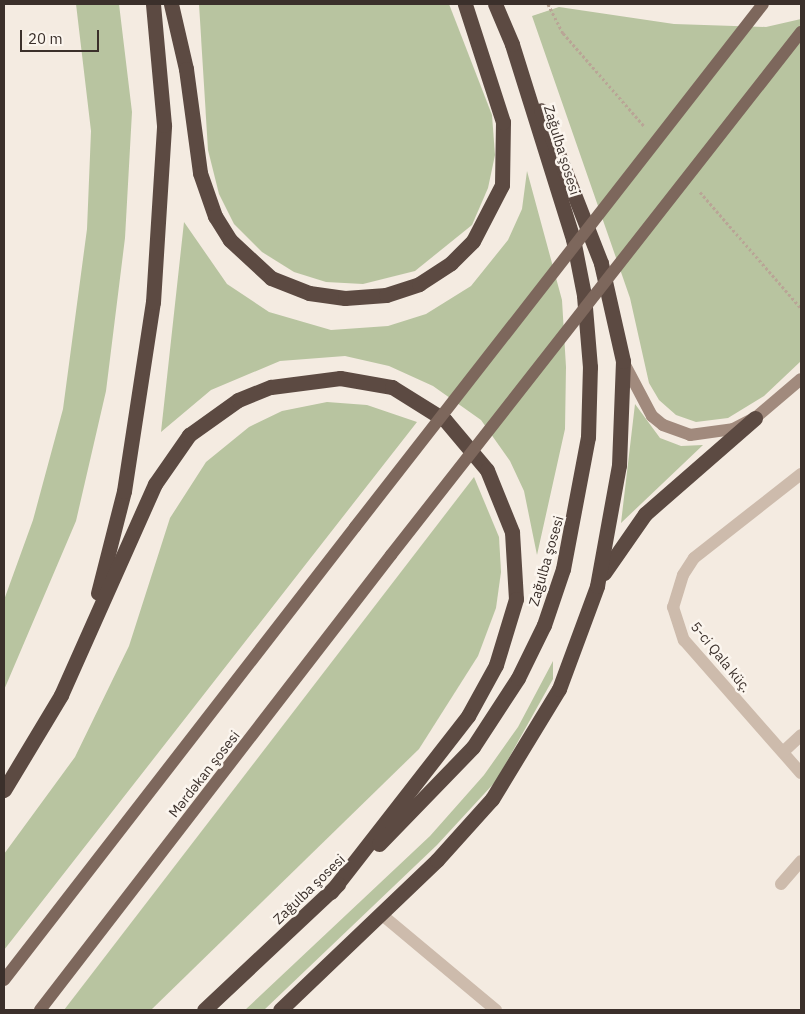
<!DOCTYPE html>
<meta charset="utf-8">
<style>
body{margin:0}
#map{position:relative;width:805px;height:1014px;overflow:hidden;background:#f4ebe1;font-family:"IBM Plex Sans",sans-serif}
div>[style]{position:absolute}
.green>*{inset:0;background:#b8c4a0}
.path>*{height:3px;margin-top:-1.5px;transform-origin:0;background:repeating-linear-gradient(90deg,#b9a596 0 2.5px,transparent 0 5px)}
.street>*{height:12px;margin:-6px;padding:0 6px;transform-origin:6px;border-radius:6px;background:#cdbbac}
.secondary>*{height:12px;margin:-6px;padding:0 6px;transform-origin:6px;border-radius:6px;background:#a18a7d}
.primary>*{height:12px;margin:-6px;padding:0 6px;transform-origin:6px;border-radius:6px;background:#7d675c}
.highway>*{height:15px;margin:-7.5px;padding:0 7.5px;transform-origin:7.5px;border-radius:7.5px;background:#5c4a42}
.primary-bridge>*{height:12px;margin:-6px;padding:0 6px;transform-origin:6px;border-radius:6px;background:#7d675c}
span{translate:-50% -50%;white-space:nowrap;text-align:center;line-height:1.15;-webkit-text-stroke:5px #fbf5ee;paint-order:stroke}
.street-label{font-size:14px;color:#3b302b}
.frame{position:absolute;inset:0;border:5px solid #3b302b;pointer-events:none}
.scale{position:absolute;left:20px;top:30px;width:79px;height:22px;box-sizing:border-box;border:2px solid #3b302b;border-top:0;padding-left:6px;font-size:15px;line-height:18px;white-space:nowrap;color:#3b302b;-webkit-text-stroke:4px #fbf5ee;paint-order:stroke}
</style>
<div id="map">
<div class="green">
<div style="clip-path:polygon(76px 4px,119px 4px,132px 112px,125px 238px,106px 391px,76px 521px,4px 690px,4px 600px,33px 520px,63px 409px,87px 229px,91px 131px)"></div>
<div style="clip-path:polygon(199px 4px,449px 4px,492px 115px,495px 155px,488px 188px,472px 225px,415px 271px,363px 284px,326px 282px,294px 272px,262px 252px,234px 224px,219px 194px,208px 150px)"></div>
<div style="clip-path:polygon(559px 7px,674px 24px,766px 27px,801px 19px,801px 361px,764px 396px,728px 418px,696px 422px,676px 415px,659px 400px,649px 383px,630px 298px,532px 16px)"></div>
<div style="clip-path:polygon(527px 171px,562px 300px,566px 367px,565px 429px,537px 555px,524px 491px,510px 461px,481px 420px,433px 386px,389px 366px,345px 356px,280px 361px,211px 390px,161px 432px,184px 222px,227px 284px,269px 312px,331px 330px,388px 326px,426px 314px,471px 286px,508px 240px,522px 209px)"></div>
<div style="clip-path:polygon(327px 402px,367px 405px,417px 422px,4px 950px,4px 854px,75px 757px,129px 646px,170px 518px,206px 462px,249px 427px,282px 411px)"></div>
<div style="clip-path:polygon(635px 404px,660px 438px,681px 446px,703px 445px,621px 523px)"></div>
<div style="clip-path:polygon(474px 477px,499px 537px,501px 572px,496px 608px,478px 656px,419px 749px,151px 1010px,64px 1010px)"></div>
<div style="clip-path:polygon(553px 661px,553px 679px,496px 781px,437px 845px,264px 1010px,245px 1010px,430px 836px,484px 775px,518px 727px)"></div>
</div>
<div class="path">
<div style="left:548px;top:4px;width:33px;rotate:63deg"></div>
<div style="left:563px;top:33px;width:123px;rotate:48.9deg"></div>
<div style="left:700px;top:192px;width:154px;rotate:49deg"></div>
</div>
<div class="street">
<div style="left:801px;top:474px;width:136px;rotate:141.9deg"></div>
<div style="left:694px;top:558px;width:20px;rotate:123deg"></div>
<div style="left:683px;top:575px;width:34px;rotate:107deg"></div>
<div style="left:673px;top:607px;width:35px;rotate:72deg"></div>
<div style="left:684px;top:640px;width:177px;rotate:48.7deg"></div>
<div style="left:783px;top:752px;width:25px;rotate:-43deg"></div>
<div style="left:781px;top:884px;width:30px;rotate:-49deg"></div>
<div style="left:381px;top:914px;width:150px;rotate:39.9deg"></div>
</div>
<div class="secondary">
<div style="left:624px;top:363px;width:60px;rotate:62.2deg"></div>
<div style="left:652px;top:416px;width:14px;rotate:39deg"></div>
<div style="left:663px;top:425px;width:29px;rotate:20deg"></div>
<div style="left:690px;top:435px;width:43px;rotate:-7.9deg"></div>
<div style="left:733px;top:429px;width:25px;rotate:-27deg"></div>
<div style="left:755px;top:418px;width:60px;rotate:-40.3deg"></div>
</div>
<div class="primary">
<div style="left:4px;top:980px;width:573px;rotate:-52.23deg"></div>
<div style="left:40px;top:1010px;width:575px;rotate:-52.35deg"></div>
</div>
<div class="highway">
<div style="left:171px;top:4px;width:67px;rotate:77deg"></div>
<div style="left:186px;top:69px;width:105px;rotate:82.3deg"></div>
<div style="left:200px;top:173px;width:46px;rotate:70.8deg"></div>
<div style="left:215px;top:216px;width:28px;rotate:58deg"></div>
<div style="left:230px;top:240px;width:56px;rotate:42.8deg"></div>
<div style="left:271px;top:278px;width:41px;rotate:21.5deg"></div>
<div style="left:309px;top:293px;width:36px;rotate:8deg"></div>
<div style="left:345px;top:298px;width:41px;rotate:-4.2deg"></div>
<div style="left:386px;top:295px;width:35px;rotate:-18deg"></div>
<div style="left:419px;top:284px;width:38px;rotate:-33deg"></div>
<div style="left:451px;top:263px;width:31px;rotate:-45deg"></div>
<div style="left:473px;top:241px;width:63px;rotate:-62.6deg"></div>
<div style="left:502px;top:185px;width:63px;rotate:-89.1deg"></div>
<div style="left:503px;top:122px;width:124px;rotate:-107.9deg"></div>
<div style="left:604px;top:573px;width:72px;rotate:-55.2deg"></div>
<div style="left:645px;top:514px;width:146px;rotate:-41.1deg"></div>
<div style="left:98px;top:593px;width:105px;rotate:-75.7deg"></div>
<div style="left:124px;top:491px;width:191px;rotate:-81.3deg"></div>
<div style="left:153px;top:302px;width:177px;rotate:-86.4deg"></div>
<div style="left:164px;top:125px;width:121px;rotate:-95.2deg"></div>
<div style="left:4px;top:790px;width:111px;rotate:-59deg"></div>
<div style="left:61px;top:695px;width:231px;rotate:-66deg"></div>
<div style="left:155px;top:484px;width:60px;rotate:-55.2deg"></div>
<div style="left:189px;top:435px;width:60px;rotate:-35.5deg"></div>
<div style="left:238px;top:400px;width:35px;rotate:-22deg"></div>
<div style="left:271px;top:387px;width:70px;rotate:-7.4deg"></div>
<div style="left:340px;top:378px;width:53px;rotate:9.8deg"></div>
<div style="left:392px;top:387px;width:62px;rotate:31.9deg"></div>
<div style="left:445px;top:420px;width:65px;rotate:50deg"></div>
<div style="left:487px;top:470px;width:67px;rotate:68deg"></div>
<div style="left:512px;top:532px;width:67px;rotate:86.6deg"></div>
<div style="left:516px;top:599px;width:69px;rotate:106.9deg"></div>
<div style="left:496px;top:665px;width:58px;rotate:118.8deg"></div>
<div style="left:468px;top:716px;width:223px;rotate:127.9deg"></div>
<div style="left:379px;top:844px;width:135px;rotate:-45.9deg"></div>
<div style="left:473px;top:747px;width:82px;rotate:-56.9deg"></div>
<div style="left:518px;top:678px;width:59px;rotate:-63.9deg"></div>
<div style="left:544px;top:625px;width:59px;rotate:-71.3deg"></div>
<div style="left:563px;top:569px;width:134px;rotate:-79.3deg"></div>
<div style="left:588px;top:437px;width:70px;rotate:-88.4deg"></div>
<div style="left:590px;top:367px;width:72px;rotate:-94.8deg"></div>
<div style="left:584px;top:295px;width:57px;rotate:-101.1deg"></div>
<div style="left:573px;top:239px;width:204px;rotate:-107.4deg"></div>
<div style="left:512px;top:44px;width:43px;rotate:-113deg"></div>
<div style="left:204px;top:1010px;width:184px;rotate:-43.2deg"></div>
<div style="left:280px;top:1010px;width:217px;rotate:-43.7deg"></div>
<div style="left:437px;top:860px;width:82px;rotate:-48deg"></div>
<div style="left:492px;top:799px;width:129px;rotate:-58.7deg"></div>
<div style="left:559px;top:689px;width:110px;rotate:-69.7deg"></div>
<div style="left:597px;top:586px;width:123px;rotate:-79.7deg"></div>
<div style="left:619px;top:465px;width:104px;rotate:-87.8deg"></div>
<div style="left:623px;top:361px;width:100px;rotate:-102.7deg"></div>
<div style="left:601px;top:263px;width:164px;rotate:-111.4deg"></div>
</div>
<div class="primary-bridge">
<div style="left:355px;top:527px;width:663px;rotate:-52.04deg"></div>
<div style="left:391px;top:555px;width:665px;rotate:-51.91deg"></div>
</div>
<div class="street-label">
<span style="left:562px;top:150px;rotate:73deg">Zağulba şosesi</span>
<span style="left:546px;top:561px;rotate:-74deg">Zağulba şosesi</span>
<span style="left:721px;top:657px;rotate:51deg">5-ci Qala küç.</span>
<span style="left:204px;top:774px;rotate:-52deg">Mərdəkan şosesi</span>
<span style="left:309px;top:889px;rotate:-44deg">Zağulba şosesi</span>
</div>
<div class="frame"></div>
<div class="scale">20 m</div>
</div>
